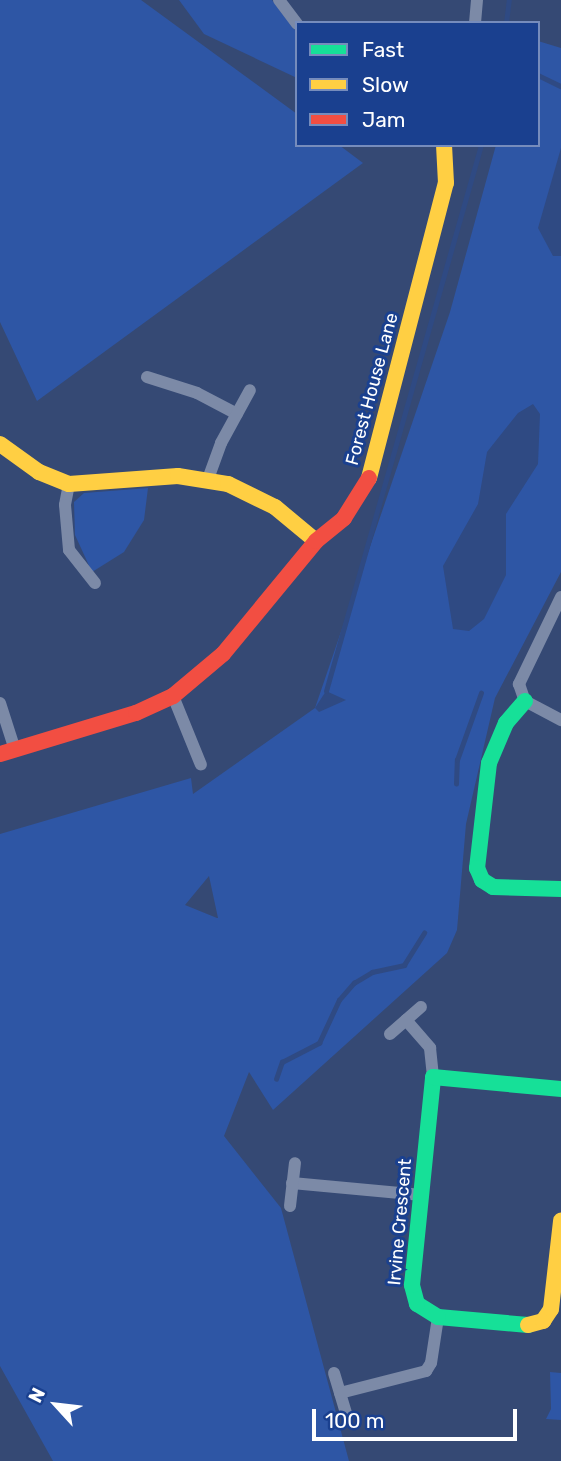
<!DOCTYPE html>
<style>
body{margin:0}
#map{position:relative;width:561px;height:1461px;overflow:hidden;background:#354974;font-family:Rubik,sans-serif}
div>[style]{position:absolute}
.green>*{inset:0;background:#2e56a5}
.water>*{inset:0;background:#2f4a83}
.stream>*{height:4.5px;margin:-2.25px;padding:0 2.25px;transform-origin:2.25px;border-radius:2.25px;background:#2f4a83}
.street>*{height:12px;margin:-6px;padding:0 6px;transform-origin:6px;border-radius:6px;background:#7c8aa7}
.fast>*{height:16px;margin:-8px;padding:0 8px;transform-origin:8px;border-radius:8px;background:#16e098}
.slow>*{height:16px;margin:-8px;padding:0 8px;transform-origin:8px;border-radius:8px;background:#ffcf43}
.jam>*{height:16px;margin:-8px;padding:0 8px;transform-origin:8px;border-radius:8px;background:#f24e42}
span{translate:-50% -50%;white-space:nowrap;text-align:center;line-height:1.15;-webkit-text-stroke:6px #1a408f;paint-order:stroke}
.street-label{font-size:18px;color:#fff}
.legend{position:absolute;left:295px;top:21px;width:245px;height:126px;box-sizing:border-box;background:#1a408f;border:2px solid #768cbc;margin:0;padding:9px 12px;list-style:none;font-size:21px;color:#fff}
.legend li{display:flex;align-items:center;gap:14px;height:35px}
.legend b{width:35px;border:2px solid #768cbc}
.north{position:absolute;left:21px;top:1370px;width:70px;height:70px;-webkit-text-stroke:5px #1a408f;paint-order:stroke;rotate:297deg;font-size:19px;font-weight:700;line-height:28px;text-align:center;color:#fff}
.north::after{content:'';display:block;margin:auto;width:24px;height:32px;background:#fff;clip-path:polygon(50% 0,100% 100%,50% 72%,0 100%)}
.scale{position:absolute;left:312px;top:1409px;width:205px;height:32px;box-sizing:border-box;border:4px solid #fff;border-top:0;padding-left:9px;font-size:21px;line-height:24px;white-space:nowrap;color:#fff;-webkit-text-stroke:5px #1a408f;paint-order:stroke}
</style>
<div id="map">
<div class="green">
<div style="clip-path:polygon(0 0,141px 0,297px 114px,297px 145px,339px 145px,363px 163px,37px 401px,0 322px)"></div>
<div style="clip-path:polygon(179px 0,272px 0,297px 33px,297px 78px,204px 34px)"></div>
<div style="clip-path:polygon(evenodd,538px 41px,561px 48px,561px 572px,495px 698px,466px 824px,457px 930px,447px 953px,273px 1110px,249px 1072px,224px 1136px,281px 1208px,349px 1461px,53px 1461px,0 1366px,0 834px,191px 778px,193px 794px,315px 708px,450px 312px,496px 145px,538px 145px,538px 41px,209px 876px,218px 918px,217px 918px,185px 905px,209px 876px)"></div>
<div style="clip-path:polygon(148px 488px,144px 520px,124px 552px,92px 572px,75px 535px,74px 502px,84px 493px)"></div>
<div style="clip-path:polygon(550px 1372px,561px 1373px,561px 1420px,546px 1419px,551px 1409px)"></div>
</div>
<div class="water">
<div style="clip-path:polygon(561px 148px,561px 256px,553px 256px,538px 228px)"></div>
<div style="clip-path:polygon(533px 404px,540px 414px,538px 464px,506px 514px,506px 575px,484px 619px,469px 631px,453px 629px,443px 566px,478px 504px,487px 452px,518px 413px)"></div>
<div style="clip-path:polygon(326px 691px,346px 700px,319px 712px,315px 708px)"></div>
</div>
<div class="stream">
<div style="left:506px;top:23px;width:23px;rotate:-83deg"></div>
<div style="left:538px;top:75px;width:25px;rotate:26deg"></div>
<div style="left:326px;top:691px;width:568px;rotate:-74.15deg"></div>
<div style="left:456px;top:784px;width:24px;rotate:-88deg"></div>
<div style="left:457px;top:760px;width:71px;rotate:-70.3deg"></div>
<div style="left:276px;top:1079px;width:18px;rotate:-71deg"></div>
<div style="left:282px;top:1062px;width:42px;rotate:-27.2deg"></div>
<div style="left:319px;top:1043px;width:47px;rotate:-65.1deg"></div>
<div style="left:339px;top:1000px;width:23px;rotate:-49deg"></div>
<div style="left:354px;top:983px;width:21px;rotate:-31deg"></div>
<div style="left:372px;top:972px;width:33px;rotate:-12deg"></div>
<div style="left:404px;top:965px;width:38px;rotate:-58deg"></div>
</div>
<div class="street">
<div style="left:279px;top:0;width:30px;rotate:53deg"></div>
<div style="left:475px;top:23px;width:23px;rotate:-85deg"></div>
<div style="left:147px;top:377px;width:52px;rotate:17.7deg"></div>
<div style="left:197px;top:393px;width:45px;rotate:27.7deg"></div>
<div style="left:208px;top:479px;width:38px;rotate:-70deg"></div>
<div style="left:221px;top:443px;width:60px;rotate:-61.3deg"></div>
<div style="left:69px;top:484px;width:21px;rotate:101deg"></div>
<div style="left:65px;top:505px;width:45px;rotate:84.9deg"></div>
<div style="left:69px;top:550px;width:42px;rotate:51.8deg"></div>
<div style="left:561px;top:597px;width:97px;rotate:115.8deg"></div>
<div style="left:519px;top:684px;width:18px;rotate:71deg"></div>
<div style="left:525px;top:701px;width:41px;rotate:27.8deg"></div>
<div style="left:173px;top:696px;width:74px;rotate:67.9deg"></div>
<div style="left:0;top:703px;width:49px;rotate:72.3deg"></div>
<div style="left:406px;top:1020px;width:37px;rotate:49deg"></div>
<div style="left:430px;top:1048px;width:29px;rotate:84deg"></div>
<div style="left:390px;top:1034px;width:41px;rotate:-41.1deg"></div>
<div style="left:292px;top:1183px;width:130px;rotate:5.3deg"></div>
<div style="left:290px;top:1206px;width:43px;rotate:-83.4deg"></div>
<div style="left:334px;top:1373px;width:42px;rotate:73.3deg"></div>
<div style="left:340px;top:1393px;width:89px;rotate:-14.3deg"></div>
<div style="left:426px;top:1371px;width:9px;rotate:-58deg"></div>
<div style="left:431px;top:1363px;width:47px;rotate:-81.3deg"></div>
</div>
<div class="fast">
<div style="left:525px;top:701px;width:29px;rotate:131deg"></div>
<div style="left:506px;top:723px;width:43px;rotate:113deg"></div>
<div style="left:489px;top:763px;width:106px;rotate:96.5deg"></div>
<div style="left:477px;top:868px;width:13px;rotate:67deg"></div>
<div style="left:482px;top:880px;width:13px;rotate:32deg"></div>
<div style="left:493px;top:887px;width:68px;rotate:1.7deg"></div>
<div style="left:528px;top:1325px;width:90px;rotate:-174.9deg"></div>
<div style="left:438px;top:1317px;width:25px;rotate:-148deg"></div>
<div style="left:417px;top:1304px;width:20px;rotate:-105deg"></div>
<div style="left:412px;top:1285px;width:209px;rotate:-84.2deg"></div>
<div style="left:433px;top:1077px;width:129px;rotate:5.4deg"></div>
</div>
<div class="slow">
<div style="left:0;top:444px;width:48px;rotate:35.7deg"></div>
<div style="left:39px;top:472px;width:32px;rotate:22deg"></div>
<div style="left:69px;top:484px;width:109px;rotate:-4.2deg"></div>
<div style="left:178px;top:476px;width:51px;rotate:9.1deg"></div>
<div style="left:228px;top:484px;width:52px;rotate:26.1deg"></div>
<div style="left:275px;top:507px;width:53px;rotate:39.7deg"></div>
<div style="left:369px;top:478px;width:305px;rotate:-75.4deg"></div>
<div style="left:446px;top:183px;width:38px;rotate:-93deg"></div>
<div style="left:528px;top:1325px;width:16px;rotate:-15deg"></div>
<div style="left:543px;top:1321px;width:14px;rotate:-56deg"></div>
<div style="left:551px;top:1309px;width:89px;rotate:-83.5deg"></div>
</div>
<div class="jam">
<div style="left:0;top:754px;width:142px;rotate:-16.8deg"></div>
<div style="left:136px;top:713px;width:41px;rotate:-24.7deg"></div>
<div style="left:173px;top:696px;width:65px;rotate:-40deg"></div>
<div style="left:223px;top:654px;width:146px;rotate:-50.5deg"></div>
<div style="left:316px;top:541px;width:36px;rotate:-39deg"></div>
<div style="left:344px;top:518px;width:47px;rotate:-58deg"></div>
</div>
<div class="street-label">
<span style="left:372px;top:389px;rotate:-75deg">Forest House Lane</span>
<span style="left:400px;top:1222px;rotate:-85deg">Irvine Crescent</span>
</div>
<ul class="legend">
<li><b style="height:9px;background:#16e098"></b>Fast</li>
<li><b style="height:9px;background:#ffcf43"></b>Slow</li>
<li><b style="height:9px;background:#f24e42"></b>Jam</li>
</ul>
<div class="north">N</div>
<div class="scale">100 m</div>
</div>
